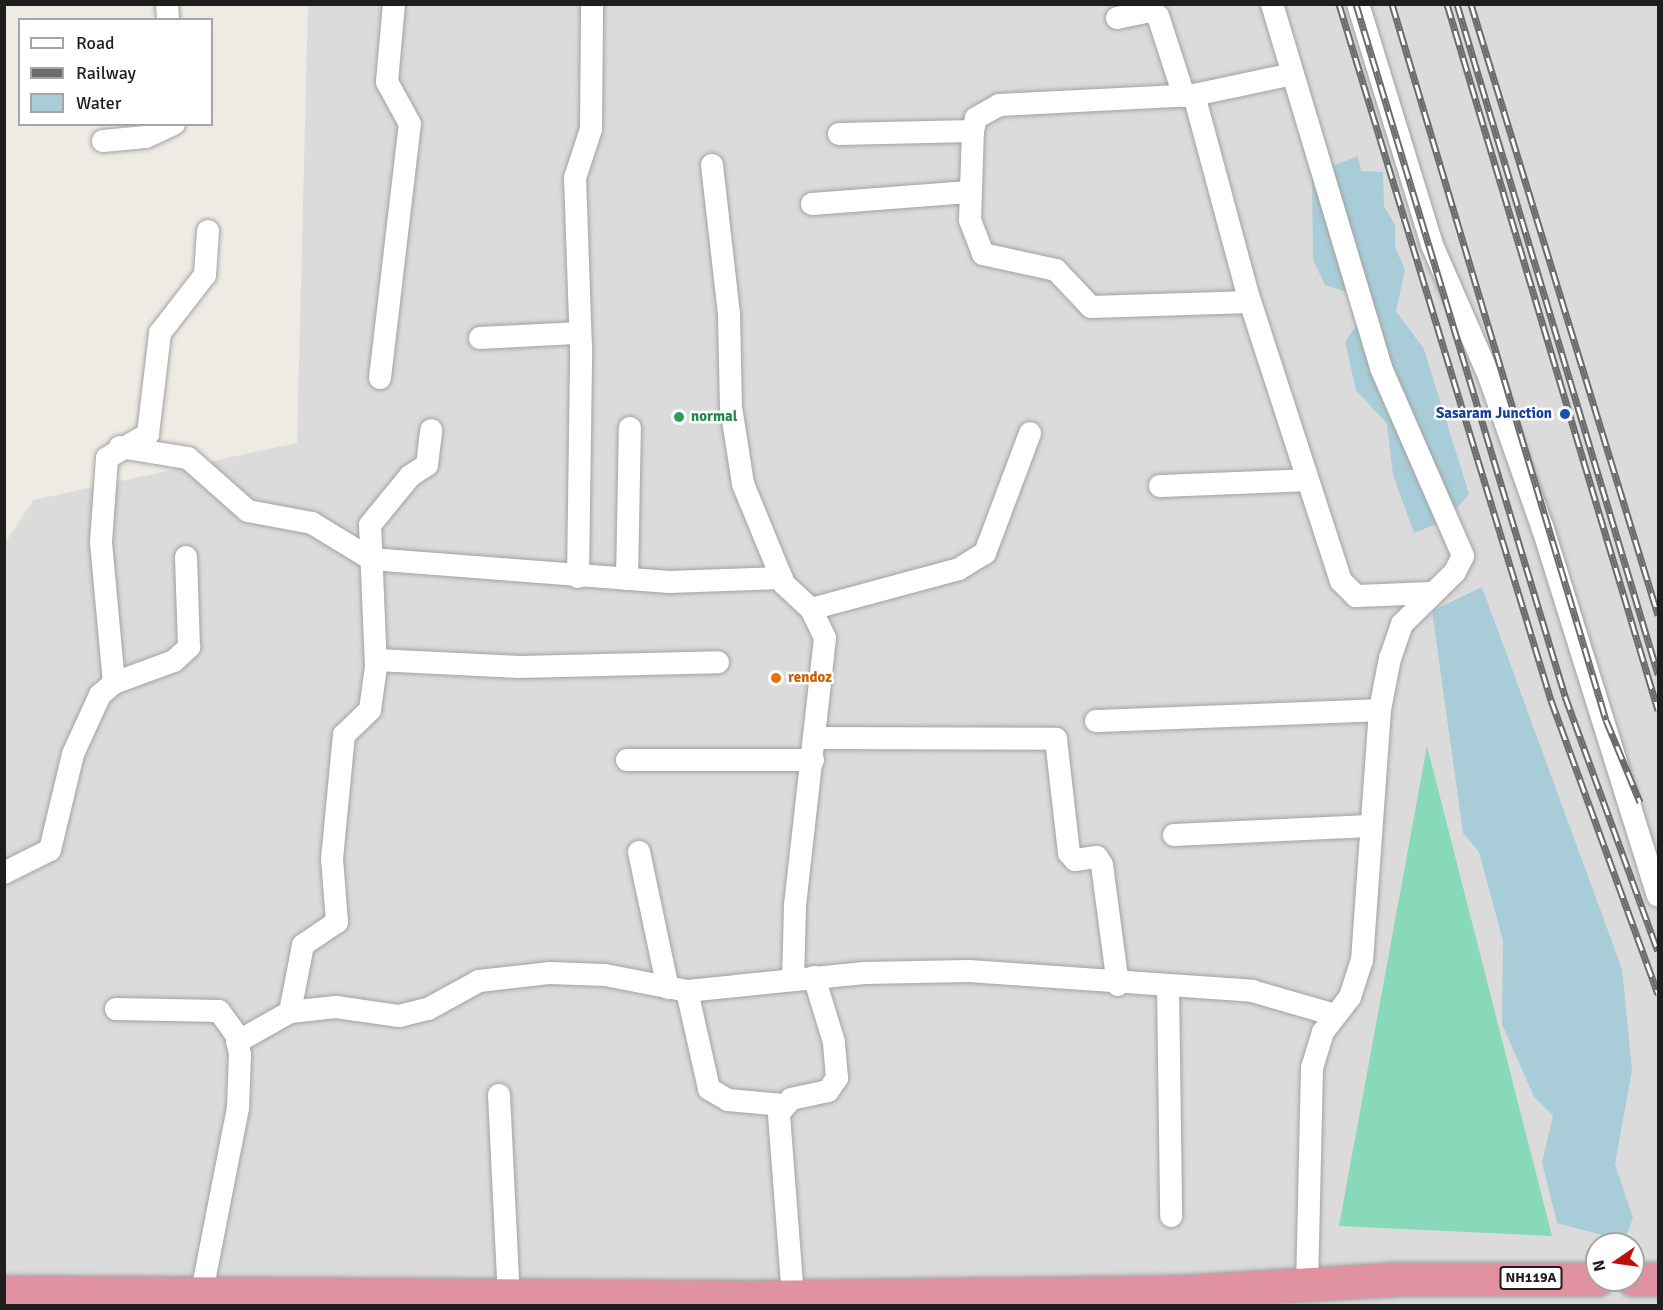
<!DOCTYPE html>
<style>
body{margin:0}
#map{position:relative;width:1663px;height:1310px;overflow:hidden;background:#eeebe5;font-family:Signika,sans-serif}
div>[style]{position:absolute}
.residential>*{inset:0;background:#dcdbdb}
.pitch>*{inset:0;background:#88d8ba}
.water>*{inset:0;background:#a8cdd9}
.roads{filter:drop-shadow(0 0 2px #a2a2a2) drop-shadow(0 0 2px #a2a2a2)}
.minor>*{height:22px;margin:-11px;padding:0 11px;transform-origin:11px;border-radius:11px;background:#fff}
.highway>*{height:33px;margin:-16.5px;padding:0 16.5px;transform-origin:16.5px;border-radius:16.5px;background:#e092a0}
.rail>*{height:7px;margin-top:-3.5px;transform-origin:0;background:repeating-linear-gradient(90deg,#fff 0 14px,#6c6c6c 0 28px);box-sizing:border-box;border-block:2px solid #6c6c6c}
.dots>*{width:16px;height:16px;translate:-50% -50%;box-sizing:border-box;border:3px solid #fff;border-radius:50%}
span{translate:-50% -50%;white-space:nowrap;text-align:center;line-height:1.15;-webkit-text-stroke:5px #fff;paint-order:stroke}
.shield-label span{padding:2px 4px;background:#fff;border:2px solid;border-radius:4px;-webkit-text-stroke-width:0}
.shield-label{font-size:14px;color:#1e1e1e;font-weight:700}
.transit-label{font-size:15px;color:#164399;font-weight:700}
.right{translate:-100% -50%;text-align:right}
.leisure-label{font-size:15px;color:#27864d;font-weight:700}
.left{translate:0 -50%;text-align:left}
.food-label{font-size:15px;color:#c56008;font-weight:700}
.frame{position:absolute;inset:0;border:6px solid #1e1e1e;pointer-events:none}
.legend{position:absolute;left:18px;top:18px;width:195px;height:108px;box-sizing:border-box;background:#fff;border:2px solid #a5a5a5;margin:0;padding:8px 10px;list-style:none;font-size:18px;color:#1e1e1e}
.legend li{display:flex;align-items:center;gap:12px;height:30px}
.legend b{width:30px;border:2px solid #a5a5a5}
.north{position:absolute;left:1585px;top:1232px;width:60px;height:60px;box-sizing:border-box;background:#fff;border:2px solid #a5a5a5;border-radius:50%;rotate:257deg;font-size:16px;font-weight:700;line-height:24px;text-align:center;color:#1e1e1e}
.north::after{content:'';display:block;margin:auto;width:21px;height:27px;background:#bd100e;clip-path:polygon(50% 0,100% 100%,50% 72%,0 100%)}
</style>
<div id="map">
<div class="residential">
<div style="clip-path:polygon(evenodd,308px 5px,1658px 5px,1658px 1305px,5px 1305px,4px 545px,33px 500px,297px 443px,308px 5px,1597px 1244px,1633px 1244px,1633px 1280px,1597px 1280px,1597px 1244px)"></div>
</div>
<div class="pitch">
<div style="clip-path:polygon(1427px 746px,1552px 1236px,1339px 1226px)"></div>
</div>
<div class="water">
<div style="clip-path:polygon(1358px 156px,1361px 171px,1383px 172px,1384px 206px,1395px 225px,1395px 247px,1405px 270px,1396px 311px,1424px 349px,1469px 494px,1447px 520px,1414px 533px,1393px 475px,1387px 424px,1356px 390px,1345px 342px,1360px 320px,1360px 296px,1325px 285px,1313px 260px,1312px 174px)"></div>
<div style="clip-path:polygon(1482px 587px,1622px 969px,1632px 1070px,1615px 1164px,1633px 1218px,1624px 1241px,1557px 1223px,1542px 1162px,1553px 1116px,1534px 1097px,1502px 1024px,1503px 941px,1479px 852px,1463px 833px,1432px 611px)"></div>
</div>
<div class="roads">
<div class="minor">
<div style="left:167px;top:4px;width:16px;rotate:86deg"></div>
<div style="left:1272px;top:4px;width:380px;rotate:73.3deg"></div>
<div style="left:1381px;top:368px;width:205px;rotate:66.4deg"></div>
<div style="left:1463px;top:556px;width:18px;rotate:117deg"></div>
<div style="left:1455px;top:572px;width:74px;rotate:135.5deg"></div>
<div style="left:1402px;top:624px;width:36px;rotate:109deg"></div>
<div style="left:1390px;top:658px;width:53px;rotate:100.9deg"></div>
<div style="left:1380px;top:710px;width:251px;rotate:94.1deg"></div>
<div style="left:1362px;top:960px;width:39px;rotate:108deg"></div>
<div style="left:1350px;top:997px;width:44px;rotate:127.6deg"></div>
<div style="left:1323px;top:1032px;width:38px;rotate:107deg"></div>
<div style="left:1312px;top:1068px;width:214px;rotate:91.3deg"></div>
<div style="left:1358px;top:4px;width:252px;rotate:72.9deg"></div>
<div style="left:1432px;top:245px;width:143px;rotate:66.5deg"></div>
<div style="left:1489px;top:376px;width:162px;rotate:70.6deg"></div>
<div style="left:1543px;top:529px;width:384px;rotate:72.6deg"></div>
<div style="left:1117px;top:18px;width:34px;rotate:-12deg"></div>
<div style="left:1150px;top:11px;width:9px;rotate:32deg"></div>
<div style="left:1158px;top:16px;width:84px;rotate:72deg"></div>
<div style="left:1194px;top:95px;width:204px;rotate:74.9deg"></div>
<div style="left:1247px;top:292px;width:304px;rotate:72deg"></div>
<div style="left:1341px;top:581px;width:21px;rotate:45deg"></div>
<div style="left:1356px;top:596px;width:76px;rotate:-2.3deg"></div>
<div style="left:839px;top:134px;width:134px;rotate:-1.3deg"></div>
<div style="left:103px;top:141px;width:43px;rotate:-5.3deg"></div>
<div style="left:146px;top:137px;width:31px;rotate:-25deg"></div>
<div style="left:712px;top:165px;width:150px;rotate:83.5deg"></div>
<div style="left:729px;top:314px;width:93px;rotate:88.8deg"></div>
<div style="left:731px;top:407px;width:78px;rotate:81.1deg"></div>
<div style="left:743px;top:484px;width:108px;rotate:67.7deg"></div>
<div style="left:784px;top:584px;width:37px;rotate:43deg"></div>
<div style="left:811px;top:609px;width:32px;rotate:64deg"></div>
<div style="left:825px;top:638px;width:270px;rotate:96.4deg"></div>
<div style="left:795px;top:906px;width:74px;rotate:91.5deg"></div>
<div style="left:812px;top:204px;width:157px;rotate:-4.4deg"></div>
<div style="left:1250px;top:302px;width:159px;rotate:178.2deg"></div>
<div style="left:1091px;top:307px;width:51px;rotate:-133.4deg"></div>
<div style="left:1056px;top:270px;width:75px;rotate:-167.6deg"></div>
<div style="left:983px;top:254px;width:36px;rotate:-111deg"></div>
<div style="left:970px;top:220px;width:89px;rotate:-88.1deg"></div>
<div style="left:973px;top:131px;width:13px;rotate:-77deg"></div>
<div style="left:976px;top:118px;width:26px;rotate:-29deg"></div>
<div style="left:999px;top:105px;width:195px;rotate:-2.9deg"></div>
<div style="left:1194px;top:95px;width:101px;rotate:-12deg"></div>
<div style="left:480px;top:338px;width:100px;rotate:-2.9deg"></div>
<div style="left:380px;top:378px;width:256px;rotate:-83.3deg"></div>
<div style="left:410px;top:124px;width:48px;rotate:-118.7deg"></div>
<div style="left:387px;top:82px;width:78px;rotate:-84.9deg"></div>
<div style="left:120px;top:447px;width:69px;rotate:9.2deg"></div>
<div style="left:188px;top:458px;width:80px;rotate:41.5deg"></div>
<div style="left:248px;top:511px;width:65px;rotate:10.6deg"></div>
<div style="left:312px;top:523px;width:69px;rotate:31.4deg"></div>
<div style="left:371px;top:559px;width:299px;rotate:4.4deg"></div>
<div style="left:669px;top:582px;width:113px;rotate:-2deg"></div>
<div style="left:1160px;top:486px;width:147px;rotate:-2.3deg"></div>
<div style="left:578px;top:577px;width:228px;rotate:-89.2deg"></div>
<div style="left:581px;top:349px;width:171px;rotate:-92deg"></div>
<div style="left:575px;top:178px;width:52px;rotate:-71.9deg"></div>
<div style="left:591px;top:129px;width:125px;rotate:-89.5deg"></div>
<div style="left:627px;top:579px;width:151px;rotate:-88.9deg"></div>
<div style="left:811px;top:609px;width:153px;rotate:-15.1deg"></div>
<div style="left:959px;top:569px;width:31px;rotate:-32deg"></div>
<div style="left:985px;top:553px;width:128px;rotate:-69.4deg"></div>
<div style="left:376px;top:660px;width:144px;rotate:2.8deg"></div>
<div style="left:520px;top:667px;width:198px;rotate:-1.4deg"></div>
<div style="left:114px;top:683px;width:142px;rotate:-95.3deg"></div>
<div style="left:101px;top:542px;width:84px;rotate:-85.9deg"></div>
<div style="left:107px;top:458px;width:48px;rotate:-30.3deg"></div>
<div style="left:148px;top:434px;width:102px;rotate:-83.2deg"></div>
<div style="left:160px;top:333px;width:73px;rotate:-52.2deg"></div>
<div style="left:205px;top:275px;width:44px;rotate:-86.1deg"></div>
<div style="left:1096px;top:721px;width:284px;rotate:-2.2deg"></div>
<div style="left:815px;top:738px;width:241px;rotate:0.2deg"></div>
<div style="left:1056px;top:739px;width:115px;rotate:83.5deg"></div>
<div style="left:1069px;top:853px;width:9px;rotate:49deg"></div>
<div style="left:1075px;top:860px;width:22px;rotate:-8deg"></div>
<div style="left:1097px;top:857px;width:9px;rotate:58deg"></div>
<div style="left:1102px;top:865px;width:121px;rotate:82.4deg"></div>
<div style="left:627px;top:760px;width:186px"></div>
<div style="left:1174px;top:835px;width:196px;rotate:-2.6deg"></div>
<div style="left:639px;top:852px;width:139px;rotate:78deg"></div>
<div style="left:4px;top:873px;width:51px;rotate:-26.6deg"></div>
<div style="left:50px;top:850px;width:99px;rotate:-76.5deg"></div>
<div style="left:73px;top:754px;width:65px;rotate:-65.4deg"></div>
<div style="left:100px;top:695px;width:18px;rotate:-41deg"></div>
<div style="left:114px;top:683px;width:64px;rotate:-20.1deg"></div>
<div style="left:174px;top:661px;width:21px;rotate:-43deg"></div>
<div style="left:189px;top:647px;width:90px;rotate:-91.9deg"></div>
<div style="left:1168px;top:987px;width:229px;rotate:89.2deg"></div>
<div style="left:687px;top:991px;width:100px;rotate:77.3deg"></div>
<div style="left:709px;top:1089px;width:22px;rotate:30deg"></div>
<div style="left:728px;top:1100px;width:55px;rotate:5.2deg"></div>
<div style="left:116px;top:1009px;width:103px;rotate:1.1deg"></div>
<div style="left:219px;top:1011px;width:29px;rotate:54deg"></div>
<div style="left:236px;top:1034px;width:21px;rotate:79deg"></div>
<div style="left:240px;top:1055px;width:53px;rotate:92.2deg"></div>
<div style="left:238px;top:1108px;width:192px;rotate:101.1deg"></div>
<div style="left:290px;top:1012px;width:68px;rotate:-79deg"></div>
<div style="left:303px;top:945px;width:41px;rotate:-34.1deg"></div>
<div style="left:337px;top:922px;width:63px;rotate:-94.5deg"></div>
<div style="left:332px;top:859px;width:125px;rotate:-84.5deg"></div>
<div style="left:344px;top:735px;width:36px;rotate:-44deg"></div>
<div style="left:370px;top:710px;width:43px;rotate:-82.1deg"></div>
<div style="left:376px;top:667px;width:142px;rotate:-92.4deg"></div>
<div style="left:370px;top:525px;width:63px;rotate:-50.8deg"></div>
<div style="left:410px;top:476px;width:20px;rotate:-33deg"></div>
<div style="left:427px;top:465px;width:35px;rotate:-83deg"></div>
<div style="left:237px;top:1042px;width:61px;rotate:-29.5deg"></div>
<div style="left:290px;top:1012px;width:46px;rotate:-6.2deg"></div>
<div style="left:336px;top:1007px;width:64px;rotate:8.1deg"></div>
<div style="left:399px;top:1016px;width:30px;rotate:-14deg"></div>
<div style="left:428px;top:1009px;width:58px;rotate:-28.8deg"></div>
<div style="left:479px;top:981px;width:70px;rotate:-6.5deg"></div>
<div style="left:549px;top:973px;width:56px;rotate:2deg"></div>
<div style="left:605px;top:975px;width:84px;rotate:11deg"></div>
<div style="left:687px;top:991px;width:178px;rotate:-5.8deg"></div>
<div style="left:864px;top:973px;width:105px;rotate:-1.1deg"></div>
<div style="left:969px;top:971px;width:284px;rotate:4deg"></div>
<div style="left:1252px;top:991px;width:86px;rotate:16.1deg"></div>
<div style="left:499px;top:1095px;width:203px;rotate:87.2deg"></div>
<div style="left:793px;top:1297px;width:185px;rotate:-94.4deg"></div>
<div style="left:779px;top:1113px;width:18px;rotate:-49deg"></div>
<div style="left:791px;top:1099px;width:38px;rotate:-12deg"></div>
<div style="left:828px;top:1091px;width:16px;rotate:-55deg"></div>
<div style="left:837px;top:1078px;width:36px;rotate:-95deg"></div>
<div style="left:834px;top:1042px;width:68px;rotate:-107.1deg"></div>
<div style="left:1210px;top:1301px;width:38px;rotate:7deg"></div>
</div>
<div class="highway">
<div style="left:1633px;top:1279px;width:25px"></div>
<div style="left:4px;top:1292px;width:748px;rotate:0.38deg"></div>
<div style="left:752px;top:1297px;width:425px;rotate:-0.7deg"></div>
<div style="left:1177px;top:1292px;width:216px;rotate:-3.4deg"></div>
<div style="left:1393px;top:1279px;width:204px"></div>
</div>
</div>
<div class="rail">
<div style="left:1339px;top:4px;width:728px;rotate:73.06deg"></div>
<div style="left:1551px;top:700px;width:313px;rotate:70deg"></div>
<div style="left:1356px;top:4px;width:723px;rotate:73.19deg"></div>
<div style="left:1565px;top:696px;width:271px;rotate:70deg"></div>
<div style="left:1392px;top:4px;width:747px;rotate:73.36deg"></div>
<div style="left:1606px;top:720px;width:89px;rotate:67.5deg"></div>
<div style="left:1447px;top:4px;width:737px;rotate:73.36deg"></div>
<div style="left:1457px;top:4px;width:700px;rotate:73.3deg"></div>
<div style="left:1471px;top:4px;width:639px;rotate:72.98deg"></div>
</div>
<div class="dots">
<div style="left:1565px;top:414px;background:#1a4fb4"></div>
<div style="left:679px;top:417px;background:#2e9e5b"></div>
<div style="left:776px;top:678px;background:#e8710a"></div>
</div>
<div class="shield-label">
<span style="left:1531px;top:1278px">NH119A</span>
</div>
<div class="transit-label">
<span class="right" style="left:1552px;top:414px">Sasaram Junction</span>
</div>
<div class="leisure-label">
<span class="left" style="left:691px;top:417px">normal</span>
</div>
<div class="food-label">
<span class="left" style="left:788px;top:678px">rendoz</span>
</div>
<div class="frame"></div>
<ul class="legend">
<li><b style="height:8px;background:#fff"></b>Road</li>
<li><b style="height:8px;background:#6c6c6c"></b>Railway</li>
<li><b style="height:16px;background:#a8cdd9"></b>Water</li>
</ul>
<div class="north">N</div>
</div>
